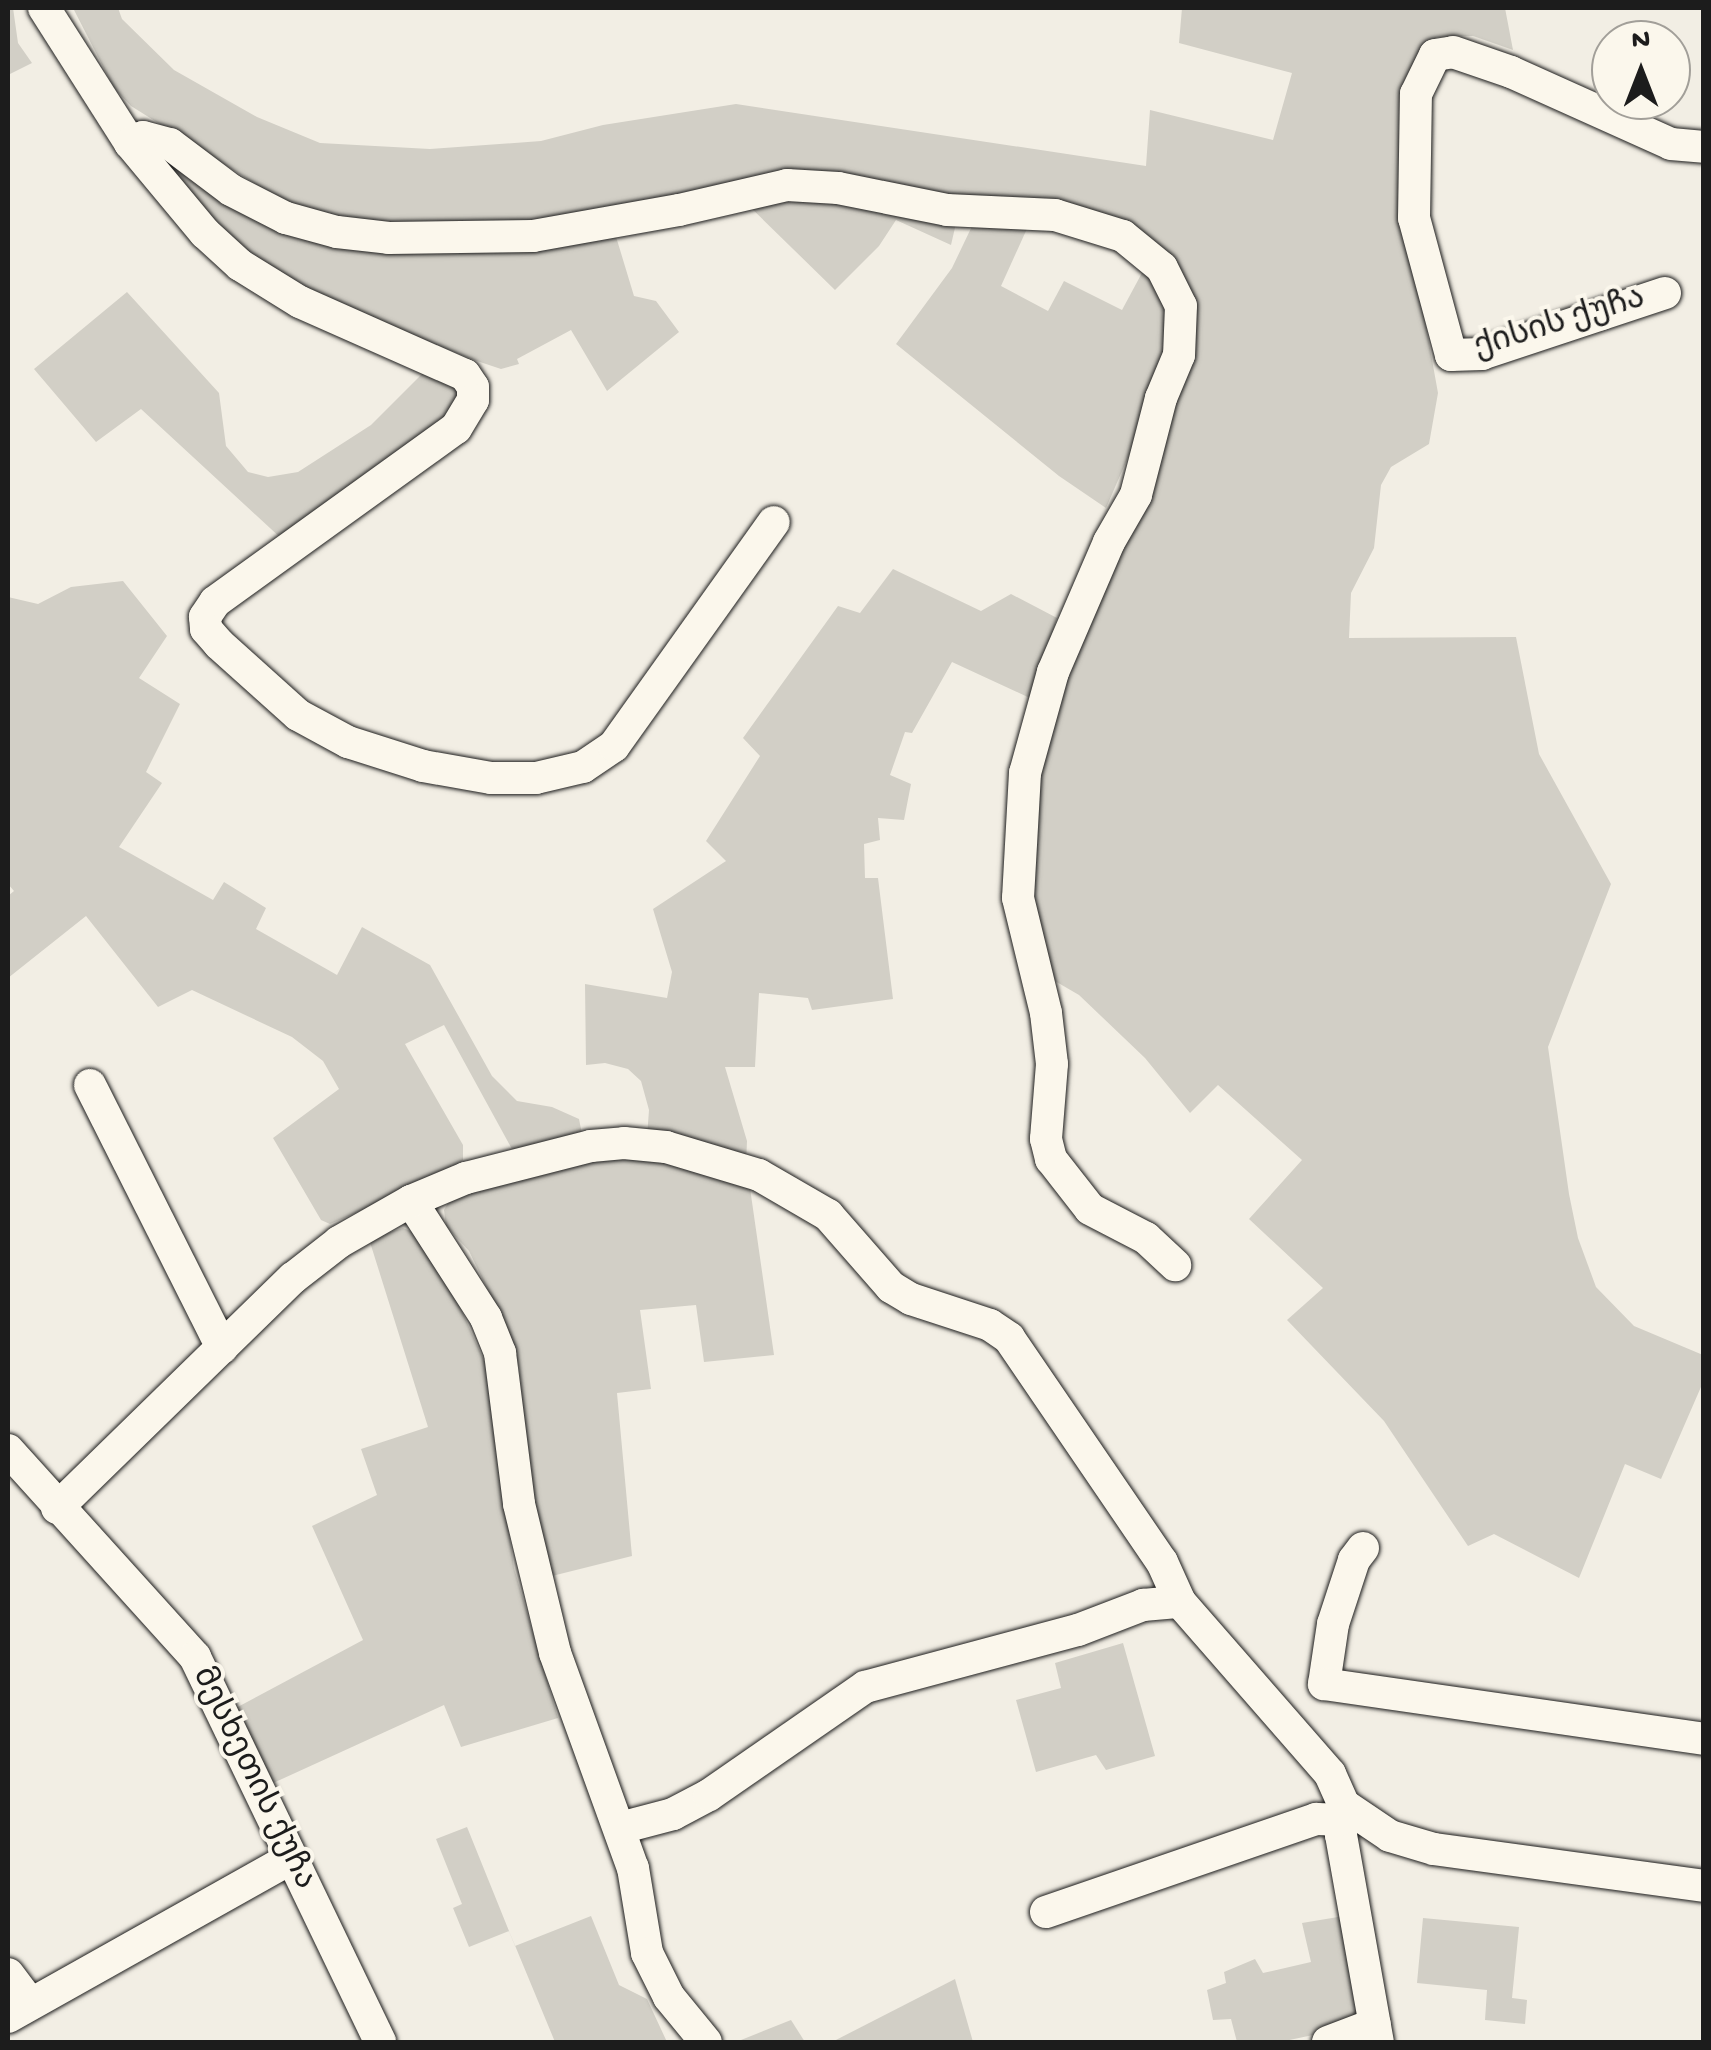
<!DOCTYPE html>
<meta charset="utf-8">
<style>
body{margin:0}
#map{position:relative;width:1711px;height:2050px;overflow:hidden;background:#f2eee4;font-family:"Gochi Hand","Noto Sans Georgian",sans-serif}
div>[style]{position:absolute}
.green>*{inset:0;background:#d2cfc6}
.roads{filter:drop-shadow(0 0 2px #1c1c1c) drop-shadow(0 0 2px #1c1c1c)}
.minor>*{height:32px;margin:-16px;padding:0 16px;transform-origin:16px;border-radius:16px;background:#fbf7ec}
span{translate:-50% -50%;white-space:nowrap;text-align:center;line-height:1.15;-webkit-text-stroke:8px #fbf7ec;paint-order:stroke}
.street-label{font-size:32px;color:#1c1c1c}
.frame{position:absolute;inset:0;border:10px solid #1c1c1c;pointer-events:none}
.north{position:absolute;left:1591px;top:20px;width:100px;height:100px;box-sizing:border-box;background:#fbf7ec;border:2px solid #a29f99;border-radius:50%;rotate:0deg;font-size:28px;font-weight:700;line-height:40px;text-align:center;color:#1c1c1c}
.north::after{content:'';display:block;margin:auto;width:35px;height:45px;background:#1c1c1c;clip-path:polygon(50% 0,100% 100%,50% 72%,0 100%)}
</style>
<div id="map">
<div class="green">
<div style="clip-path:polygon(8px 8px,13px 8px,18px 43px,32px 63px,8px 75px)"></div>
<div style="clip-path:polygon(73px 8px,118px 8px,122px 19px,174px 70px,257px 117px,320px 143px,430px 149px,541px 141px,603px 125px,736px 104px,1146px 166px,1150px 110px,1273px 140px,1292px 73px,1179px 43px,1182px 8px,1505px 8px,1513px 50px,1473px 36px,1437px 37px,1414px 61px,1402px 102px,1406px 215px,1438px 393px,1429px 444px,1391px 467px,1381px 485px,1374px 548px,1351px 593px,1349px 638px,1516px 637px,1539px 754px,1611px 884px,1548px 1047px,1569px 1194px,1578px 1238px,1596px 1287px,1634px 1326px,1703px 1355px,1704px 1380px,1661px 1479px,1625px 1464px,1579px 1578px,1494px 1534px,1468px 1546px,1384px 1421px,1287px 1320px,1323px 1288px,1249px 1219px,1302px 1160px,1218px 1085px,1190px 1113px,1145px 1058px,1079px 995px,1048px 977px,1032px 927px,1027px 847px,1055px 694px,1168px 423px,1169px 262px,974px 202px,822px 175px,605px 214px,398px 230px,294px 208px,131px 106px,114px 88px)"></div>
<div style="clip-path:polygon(153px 146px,282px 227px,614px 230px,634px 296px,656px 301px,679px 332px,607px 391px,571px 330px,517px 359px,519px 364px,501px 369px,477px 361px,335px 305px,224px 238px)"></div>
<div style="clip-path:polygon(793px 194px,957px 219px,951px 245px,896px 220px,879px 246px,835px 290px,747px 204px)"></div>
<div style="clip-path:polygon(974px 222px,1030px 222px,1001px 286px,1048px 311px,1064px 281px,1122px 310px,1143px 271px,1168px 292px,1176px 313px,1142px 425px,1106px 508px,1059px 476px,896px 344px,952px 268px)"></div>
<div style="clip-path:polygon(127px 292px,219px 393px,226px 446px,248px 472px,268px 477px,298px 472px,371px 425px,422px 374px,446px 376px,458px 387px,457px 417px,284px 541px,141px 409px,96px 442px,34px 369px)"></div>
<div style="clip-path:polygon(893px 569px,981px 611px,1011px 594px,1057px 618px,1032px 699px,952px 662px,912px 733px,905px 732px,890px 775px,911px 784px,904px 820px,878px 818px,880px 840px,864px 844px,865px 878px,878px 878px,893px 999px,812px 1010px,808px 998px,759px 993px,755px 1067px,725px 1067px,747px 1141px,746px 1165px,647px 1137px,649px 1110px,641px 1081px,628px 1069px,605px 1063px,586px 1065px,585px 984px,667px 998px,672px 972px,653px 909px,726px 861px,706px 841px,760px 756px,743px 738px,838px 606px,860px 613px)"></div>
<div style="clip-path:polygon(123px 581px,167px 636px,139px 678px,180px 704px,146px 772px,162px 783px,119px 847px,213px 900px,224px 882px,266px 908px,256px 929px,337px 975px,362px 927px,430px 965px,492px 1076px,517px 1101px,552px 1107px,579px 1119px,582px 1134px,513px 1151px,444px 1025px,405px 1044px,463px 1145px,463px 1160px,456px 1170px,330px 1224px,321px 1220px,273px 1138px,339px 1089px,323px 1061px,292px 1037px,192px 990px,158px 1007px,86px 916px,8px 978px,8px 896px,14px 891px,8px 884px,8px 597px,38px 604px,71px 587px)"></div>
<div style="clip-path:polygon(643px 1155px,750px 1188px,774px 1355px,704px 1362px,696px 1305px,640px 1310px,651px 1389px,617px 1393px,632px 1556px,548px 1577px,534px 1528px,519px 1367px,499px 1313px,469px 1251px,446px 1226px,444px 1210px,453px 1194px,615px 1156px)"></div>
<div style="clip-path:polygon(403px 1228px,415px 1233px,460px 1307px,486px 1365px,514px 1568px,558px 1718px,461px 1747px,444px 1705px,271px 1784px,232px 1710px,363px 1640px,312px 1526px,377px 1495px,361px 1449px,428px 1427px,369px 1239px)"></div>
<div style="clip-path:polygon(1123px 1643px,1155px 1756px,1106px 1770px,1096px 1755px,1036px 1772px,1016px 1700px,1061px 1688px,1055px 1663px)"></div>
<div style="clip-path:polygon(467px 1827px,515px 1946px,591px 1916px,619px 1985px,647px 1999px,667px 2042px,555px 2042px,509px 1931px,469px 1947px,453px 1908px,462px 1904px,436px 1839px)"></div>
<div style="clip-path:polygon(1344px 1916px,1358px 2010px,1353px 2017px,1327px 2032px,1280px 2042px,1237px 2042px,1231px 2019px,1213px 2020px,1207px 1990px,1226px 1983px,1224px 1972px,1255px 1959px,1263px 1973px,1311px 1962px,1302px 1923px)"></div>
<div style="clip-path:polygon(1423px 1918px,1519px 1927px,1512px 1998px,1527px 2000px,1525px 2024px,1485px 2020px,1487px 1990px,1417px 1983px)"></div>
<div style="clip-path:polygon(955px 1979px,973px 2042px,832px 2042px)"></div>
<div style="clip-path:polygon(791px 2020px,805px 2042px,736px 2042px)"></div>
</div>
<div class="roads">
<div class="minor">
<div style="left:44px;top:8px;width:160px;rotate:57.5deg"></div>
<div style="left:130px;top:143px;width:117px;rotate:50.2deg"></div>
<div style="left:205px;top:233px;width:47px;rotate:42.4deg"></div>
<div style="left:240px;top:265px;width:70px;rotate:31.7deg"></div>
<div style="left:300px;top:302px;width:180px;rotate:23.9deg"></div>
<div style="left:465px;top:375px;width:14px;rotate:56deg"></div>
<div style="left:473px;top:387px;width:13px;rotate:90deg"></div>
<div style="left:473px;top:400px;width:33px;rotate:121deg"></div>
<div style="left:456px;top:428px;width:297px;rotate:144.2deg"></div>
<div style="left:215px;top:602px;width:18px;rotate:124deg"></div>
<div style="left:205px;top:617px;width:12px;rotate:85deg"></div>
<div style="left:206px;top:629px;width:20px;rotate:49deg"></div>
<div style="left:219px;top:644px;width:106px;rotate:41.9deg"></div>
<div style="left:298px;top:715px;width:57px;rotate:28.4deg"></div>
<div style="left:348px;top:742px;width:79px;rotate:17.7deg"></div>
<div style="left:423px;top:766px;width:69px;rotate:10deg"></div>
<div style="left:491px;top:778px;width:45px"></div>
<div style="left:536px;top:778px;width:48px;rotate:-13.2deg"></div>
<div style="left:583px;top:767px;width:37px;rotate:-34deg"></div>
<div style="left:614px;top:746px;width:275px;rotate:-54.5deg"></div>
<div style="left:130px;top:143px;width:14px;rotate:-25deg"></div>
<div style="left:143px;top:137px;width:28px;rotate:15deg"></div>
<div style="left:170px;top:144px;width:76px;rotate:37deg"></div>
<div style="left:231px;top:190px;width:62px;rotate:27deg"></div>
<div style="left:286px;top:218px;width:53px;rotate:15.4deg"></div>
<div style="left:337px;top:232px;width:52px;rotate:6.6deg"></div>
<div style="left:389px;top:238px;width:144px;rotate:-0.8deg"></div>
<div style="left:533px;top:236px;width:148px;rotate:-10.1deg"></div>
<div style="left:679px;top:210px;width:111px;rotate:-13deg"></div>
<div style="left:787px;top:185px;width:51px;rotate:3.4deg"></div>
<div style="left:838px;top:188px;width:111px;rotate:11.4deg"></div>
<div style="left:947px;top:210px;width:108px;rotate:2.7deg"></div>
<div style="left:1055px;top:215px;width:71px;rotate:17.2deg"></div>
<div style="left:1123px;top:236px;width:50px;rotate:39.4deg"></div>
<div style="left:1162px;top:268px;width:42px;rotate:63.4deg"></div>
<div style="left:1181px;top:306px;width:49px;rotate:92.3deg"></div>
<div style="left:1179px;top:355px;width:47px;rotate:112.7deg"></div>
<div style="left:1161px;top:398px;width:100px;rotate:104.5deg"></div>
<div style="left:1136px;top:495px;width:54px;rotate:119.9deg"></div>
<div style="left:1109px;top:542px;width:142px;rotate:113.3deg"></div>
<div style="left:1053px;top:672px;width:105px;rotate:105.5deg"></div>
<div style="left:1025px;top:773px;width:125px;rotate:93.2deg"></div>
<div style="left:1018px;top:898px;width:118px;rotate:76.3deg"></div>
<div style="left:1046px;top:1013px;width:51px;rotate:83.3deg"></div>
<div style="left:1052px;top:1064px;width:75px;rotate:94.6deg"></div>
<div style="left:1046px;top:1139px;width:21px;rotate:76deg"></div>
<div style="left:1051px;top:1159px;width:63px;rotate:52deg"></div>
<div style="left:1090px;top:1209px;width:63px;rotate:27.4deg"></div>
<div style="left:1146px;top:1238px;width:40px;rotate:43deg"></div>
<div style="left:1665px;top:293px;width:193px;rotate:161.6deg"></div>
<div style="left:1482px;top:354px;width:31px;rotate:178deg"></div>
<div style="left:1451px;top:355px;width:142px;rotate:-105.1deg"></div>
<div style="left:1414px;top:218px;width:124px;rotate:-89.1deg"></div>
<div style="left:1416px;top:94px;width:43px;rotate:-64deg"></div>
<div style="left:1435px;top:55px;width:18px;rotate:-9deg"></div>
<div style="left:1453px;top:52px;width:61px;rotate:19deg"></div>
<div style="left:1511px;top:72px;width:175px;rotate:24.2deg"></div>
<div style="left:1671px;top:144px;width:33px;rotate:5deg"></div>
<div style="left:90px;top:1085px;width:294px;rotate:63.3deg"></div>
<div style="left:411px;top:1201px;width:139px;rotate:57.3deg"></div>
<div style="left:486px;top:1318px;width:38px;rotate:68deg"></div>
<div style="left:500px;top:1353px;width:152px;rotate:82.8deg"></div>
<div style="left:519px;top:1504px;width:153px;rotate:76.4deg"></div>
<div style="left:555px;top:1653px;width:229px;rotate:70.1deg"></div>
<div style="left:633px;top:1868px;width:86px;rotate:80.6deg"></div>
<div style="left:647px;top:1953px;width:49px;rotate:63.4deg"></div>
<div style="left:669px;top:1997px;width:58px;rotate:50.6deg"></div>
<div style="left:8px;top:1450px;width:279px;rotate:47.9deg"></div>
<div style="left:195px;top:1657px;width:427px;rotate:64.3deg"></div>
<div style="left:57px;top:1508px;width:330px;rotate:-44.3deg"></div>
<div style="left:293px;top:1278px;width:58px;rotate:-38deg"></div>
<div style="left:339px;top:1242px;width:83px;rotate:-29.7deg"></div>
<div style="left:411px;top:1201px;width:60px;rotate:-22.7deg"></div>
<div style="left:466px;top:1178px;width:129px;rotate:-14.4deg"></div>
<div style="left:591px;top:1146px;width:33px;rotate:-5deg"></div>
<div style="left:624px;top:1143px;width:42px;rotate:5.4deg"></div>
<div style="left:666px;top:1147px;width:97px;rotate:16.8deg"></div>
<div style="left:759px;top:1175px;width:80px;rotate:30.1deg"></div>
<div style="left:828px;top:1215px;width:96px;rotate:48.8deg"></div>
<div style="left:891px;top:1287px;width:23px;rotate:31deg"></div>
<div style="left:911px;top:1299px;width:83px;rotate:18.2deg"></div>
<div style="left:990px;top:1325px;width:23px;rotate:34deg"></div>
<div style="left:1009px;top:1338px;width:271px;rotate:55.7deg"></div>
<div style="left:1162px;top:1562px;width:44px;rotate:65.8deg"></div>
<div style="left:1180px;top:1602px;width:228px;rotate:48.9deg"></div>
<div style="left:1330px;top:1774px;width:34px;rotate:66deg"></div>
<div style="left:1344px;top:1805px;width:30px;rotate:96deg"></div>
<div style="left:1341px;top:1835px;width:210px;rotate:79.9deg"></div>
<div style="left:1363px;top:1548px;width:15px;rotate:127deg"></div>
<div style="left:1354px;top:1560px;width:67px;rotate:108.2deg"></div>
<div style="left:1333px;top:1624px;width:61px;rotate:98.5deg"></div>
<div style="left:1324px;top:1684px;width:384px;rotate:8.2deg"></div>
<div style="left:1344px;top:1805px;width:55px;rotate:34deg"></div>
<div style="left:1390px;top:1836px;width:46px;rotate:16.5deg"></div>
<div style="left:1434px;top:1849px;width:273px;rotate:7.8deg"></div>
<div style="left:620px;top:1828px;width:55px;rotate:-14.8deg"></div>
<div style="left:673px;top:1814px;width:41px;rotate:-27.8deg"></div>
<div style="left:709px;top:1795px;width:190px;rotate:-34.7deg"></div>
<div style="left:865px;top:1687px;width:220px;rotate:-15deg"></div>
<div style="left:1078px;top:1630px;width:70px;rotate:-21deg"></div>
<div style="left:1143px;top:1605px;width:37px;rotate:-5deg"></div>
<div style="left:1046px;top:1912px;width:286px;rotate:-19deg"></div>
<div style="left:1316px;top:1819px;width:24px;rotate:2deg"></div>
<div style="left:8px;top:1974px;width:35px;rotate:53deg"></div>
<div style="left:8px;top:2017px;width:323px;rotate:-29.3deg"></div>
<div style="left:1328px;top:2042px;width:50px;rotate:-21deg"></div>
</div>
</div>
<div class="street-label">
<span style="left:1560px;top:325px;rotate:-17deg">ქისის ქუჩა</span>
<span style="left:252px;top:1779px;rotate:64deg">მესხეთის ქუჩა</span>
</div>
<div class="frame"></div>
<div class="north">N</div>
</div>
